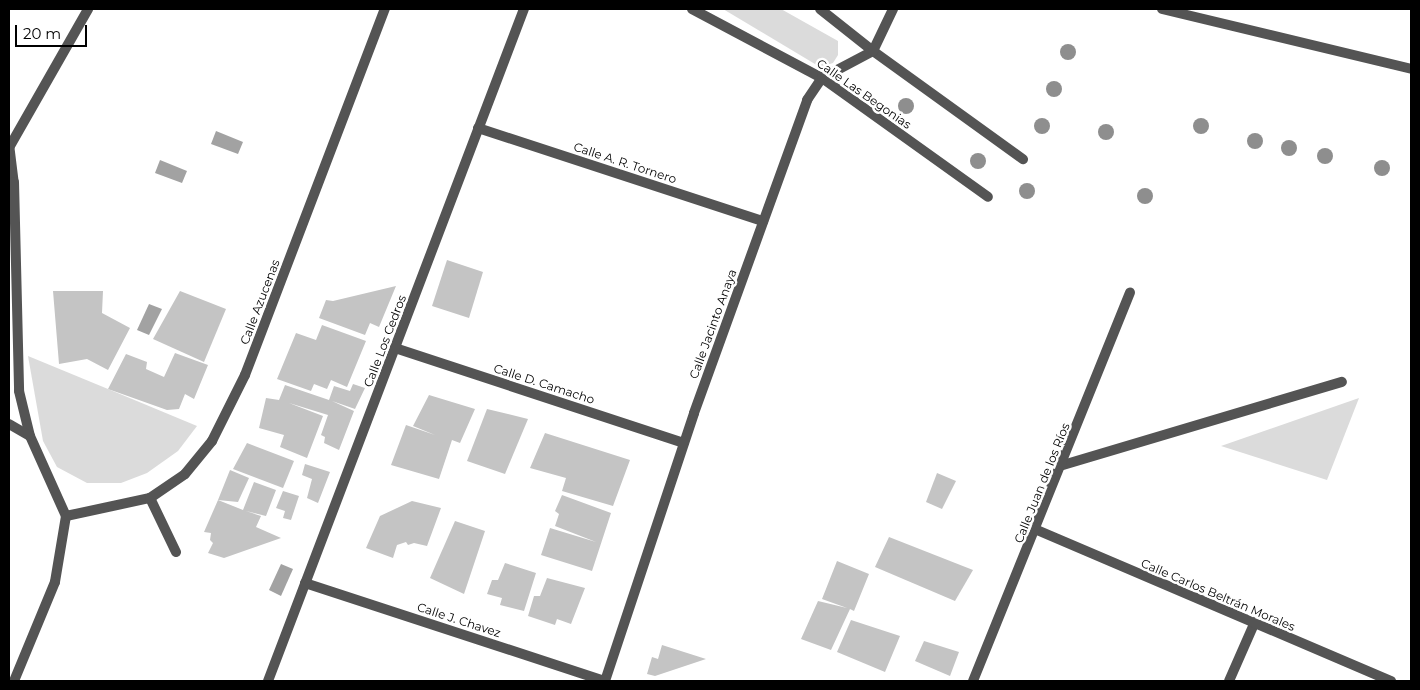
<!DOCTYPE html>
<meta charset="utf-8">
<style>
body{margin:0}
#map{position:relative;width:1420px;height:690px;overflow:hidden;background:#fff;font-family:Montserrat,sans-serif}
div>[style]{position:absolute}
.green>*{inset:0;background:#dbdbdb}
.water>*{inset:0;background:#a2a2a2}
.building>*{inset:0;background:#c4c4c4}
.service>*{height:10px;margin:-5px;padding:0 5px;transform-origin:5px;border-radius:5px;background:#545454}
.minor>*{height:10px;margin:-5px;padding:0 5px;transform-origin:5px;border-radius:5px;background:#545454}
.trees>*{width:16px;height:16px;margin:-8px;border-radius:50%;background:#8e8e8e}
span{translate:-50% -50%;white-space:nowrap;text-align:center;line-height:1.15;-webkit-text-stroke:5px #fff;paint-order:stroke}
.street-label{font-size:12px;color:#000}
.frame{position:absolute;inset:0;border:10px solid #000;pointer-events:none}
.scale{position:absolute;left:15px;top:25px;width:72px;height:22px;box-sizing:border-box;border:2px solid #000;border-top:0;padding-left:6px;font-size:15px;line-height:18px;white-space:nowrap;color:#000;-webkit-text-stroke:4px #fff;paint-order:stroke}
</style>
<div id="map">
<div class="green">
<div style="clip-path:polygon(723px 9px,781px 9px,838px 41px,838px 55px,833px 63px,820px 67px)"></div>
<div style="clip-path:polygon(28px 356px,108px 389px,197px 426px,178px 451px,147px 473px,121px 483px,87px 483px,57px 467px,43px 441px)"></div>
<div style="clip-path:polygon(1359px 398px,1327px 480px,1221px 446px)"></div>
</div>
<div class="water">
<div style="clip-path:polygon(216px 131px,243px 142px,238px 154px,211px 144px)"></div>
<div style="clip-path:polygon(160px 160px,187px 171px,182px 183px,155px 173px)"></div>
<div style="clip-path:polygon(149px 304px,162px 309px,149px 335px,137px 330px)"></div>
<div style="clip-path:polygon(281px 564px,293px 569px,281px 596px,269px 590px)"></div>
</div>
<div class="building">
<div style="clip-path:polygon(447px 260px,483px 272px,469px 318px,432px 306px)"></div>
<div style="clip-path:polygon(396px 286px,379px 327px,370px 323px,365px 335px,319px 318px,326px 300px,333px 301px)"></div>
<div style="clip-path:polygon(53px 291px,103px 291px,102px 313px,130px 328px,108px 370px,87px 359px,59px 364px)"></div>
<div style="clip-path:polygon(180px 291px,226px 309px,204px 362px,153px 339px)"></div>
<div style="clip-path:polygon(322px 325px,366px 341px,347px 387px,331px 380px,327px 389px,314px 384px,311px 391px,277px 379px,296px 333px,316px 340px)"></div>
<div style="clip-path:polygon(175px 353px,208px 365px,194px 399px,185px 394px,179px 409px,167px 410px,108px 389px,126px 354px,147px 362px,146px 369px,164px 377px)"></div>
<div style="clip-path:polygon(353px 384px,365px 388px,355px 409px,332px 401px,354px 411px,339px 450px,324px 443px,325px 437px,321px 435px,328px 415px,289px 403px,323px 416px,307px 458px,280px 447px,284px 435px,259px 428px,266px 398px,279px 400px,285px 385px,329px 400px,334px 386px,350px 391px)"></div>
<div style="clip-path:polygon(429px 395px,475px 409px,460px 443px,452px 440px,439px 479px,391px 465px,406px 425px,435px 435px,413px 426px)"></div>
<div style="clip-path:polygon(487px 409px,528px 419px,505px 474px,467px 461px)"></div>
<div style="clip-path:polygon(545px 433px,630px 460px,613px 506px,562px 491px,566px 478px,530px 468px)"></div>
<div style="clip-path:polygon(247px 443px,294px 461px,283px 488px,233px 469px)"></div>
<div style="clip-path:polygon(305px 464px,330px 472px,318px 503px,307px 498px,312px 479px,302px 475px)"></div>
<div style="clip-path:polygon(230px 470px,249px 478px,238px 502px,218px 500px)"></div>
<div style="clip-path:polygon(937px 473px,956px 481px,942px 509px,926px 502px)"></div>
<div style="clip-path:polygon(254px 482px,276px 490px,266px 516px,246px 511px,261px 516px,256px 527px,281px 538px,224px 558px,208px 553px,213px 543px,210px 540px,211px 533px,204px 532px,218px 500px,243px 510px)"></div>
<div style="clip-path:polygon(283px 491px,299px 496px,291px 520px,283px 518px,285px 511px,276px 508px)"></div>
<div style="clip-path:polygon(562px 495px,611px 513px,592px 571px,541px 555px,550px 528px,596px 542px,555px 526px,559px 514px,555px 511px)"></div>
<div style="clip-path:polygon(412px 501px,441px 508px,427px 546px,414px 543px,408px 545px,406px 542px,397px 545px,393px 558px,366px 548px,380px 516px)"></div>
<div style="clip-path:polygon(455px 521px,485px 531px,464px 594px,430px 578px)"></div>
<div style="clip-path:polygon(889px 537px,973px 570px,955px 601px,875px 567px)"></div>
<div style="clip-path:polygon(837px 561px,869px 574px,854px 611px,850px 609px,831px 650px,801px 639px,818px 601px,847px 608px,822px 599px)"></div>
<div style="clip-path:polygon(505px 563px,536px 573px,524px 611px,500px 605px,502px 598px,487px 594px,492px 580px,498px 580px)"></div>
<div style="clip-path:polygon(547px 578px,585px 588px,571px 624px,557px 619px,555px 625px,528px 616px,534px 596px,540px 596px)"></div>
<div style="clip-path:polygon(851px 620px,900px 636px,885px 672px,837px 652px)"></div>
<div style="clip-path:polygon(924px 641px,959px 652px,950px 676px,915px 661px)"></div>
<div style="clip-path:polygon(662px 645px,706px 659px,655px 676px,647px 674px,652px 657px,658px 659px)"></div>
</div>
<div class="service">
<div style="left:873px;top:51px;width:185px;rotate:35.8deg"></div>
<div style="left:822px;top:78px;width:204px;rotate:35.6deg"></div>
<div style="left:1229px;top:681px;width:62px;rotate:-66.3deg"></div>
</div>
<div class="minor">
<div style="left:692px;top:9px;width:147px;rotate:28deg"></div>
<div style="left:820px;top:9px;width:68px;rotate:38.4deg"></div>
<div style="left:1162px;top:9px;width:256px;rotate:13.5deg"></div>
<div style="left:478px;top:128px;width:300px;rotate:18.1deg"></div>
<div style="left:9px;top:144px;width:38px;rotate:83deg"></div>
<div style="left:14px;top:182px;width:209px;rotate:88.6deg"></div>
<div style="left:19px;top:391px;width:46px;rotate:76.3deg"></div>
<div style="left:30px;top:436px;width:88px;rotate:65.8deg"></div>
<div style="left:66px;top:516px;width:67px;rotate:99.5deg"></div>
<div style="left:55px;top:582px;width:107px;rotate:112.5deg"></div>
<div style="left:10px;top:146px;width:158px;rotate:-60.3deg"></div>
<div style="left:395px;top:348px;width:304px;rotate:18.2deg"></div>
<div style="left:9px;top:424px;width:24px;rotate:30deg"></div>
<div style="left:1063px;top:465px;width:291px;rotate:-16.6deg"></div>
<div style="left:150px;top:498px;width:60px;rotate:64.3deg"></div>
<div style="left:66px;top:516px;width:86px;rotate:-12.1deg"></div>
<div style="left:150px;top:498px;width:42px;rotate:-34.4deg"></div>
<div style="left:185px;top:474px;width:43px;rotate:-50.7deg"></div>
<div style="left:212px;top:441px;width:74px;rotate:-63.4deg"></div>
<div style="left:245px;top:375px;width:392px;rotate:-69.1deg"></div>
<div style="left:1037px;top:530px;width:385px;rotate:23.1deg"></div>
<div style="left:305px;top:583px;width:316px;rotate:18.1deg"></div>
<div style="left:268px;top:681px;width:719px;rotate:-69.15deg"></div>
<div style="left:605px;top:681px;width:282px;rotate:-71.6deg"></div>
<div style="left:694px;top:413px;width:333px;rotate:-70.1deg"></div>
<div style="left:807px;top:100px;width:27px;rotate:-56deg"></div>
<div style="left:822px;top:78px;width:58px;rotate:-27.9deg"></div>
<div style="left:873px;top:51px;width:47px;rotate:-64.5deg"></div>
<div style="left:973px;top:681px;width:419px;rotate:-68deg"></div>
</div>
<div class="trees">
<div style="left:1068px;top:52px"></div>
<div style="left:1054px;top:89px"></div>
<div style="left:906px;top:106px"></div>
<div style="left:1042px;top:126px"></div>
<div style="left:1201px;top:126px"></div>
<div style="left:1106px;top:132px"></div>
<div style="left:1255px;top:141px"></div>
<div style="left:1289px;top:148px"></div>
<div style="left:1325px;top:156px"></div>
<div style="left:978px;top:161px"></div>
<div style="left:1382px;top:168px"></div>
<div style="left:1027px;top:191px"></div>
<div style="left:1145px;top:196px"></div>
</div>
<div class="street-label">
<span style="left:864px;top:94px;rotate:35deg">Calle Las Begonias</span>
<span style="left:625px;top:163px;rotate:18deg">Calle A. R. Tornero</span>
<span style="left:260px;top:302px;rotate:-69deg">Calle Azucenas</span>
<span style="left:713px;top:324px;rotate:-70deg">Calle Jacinto Anaya</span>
<span style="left:385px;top:341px;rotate:-69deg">Calle Los Cedros</span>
<span style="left:544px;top:384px;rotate:18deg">Calle D. Camacho</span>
<span style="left:1042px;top:483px;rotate:-68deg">Calle Juan de los Ríos</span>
<span style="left:1218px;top:595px;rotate:23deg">Calle Carlos Beltrán Morales</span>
<span style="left:459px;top:620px;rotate:18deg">Calle J. Chavez</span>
</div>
<div class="frame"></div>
<div class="scale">20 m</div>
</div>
